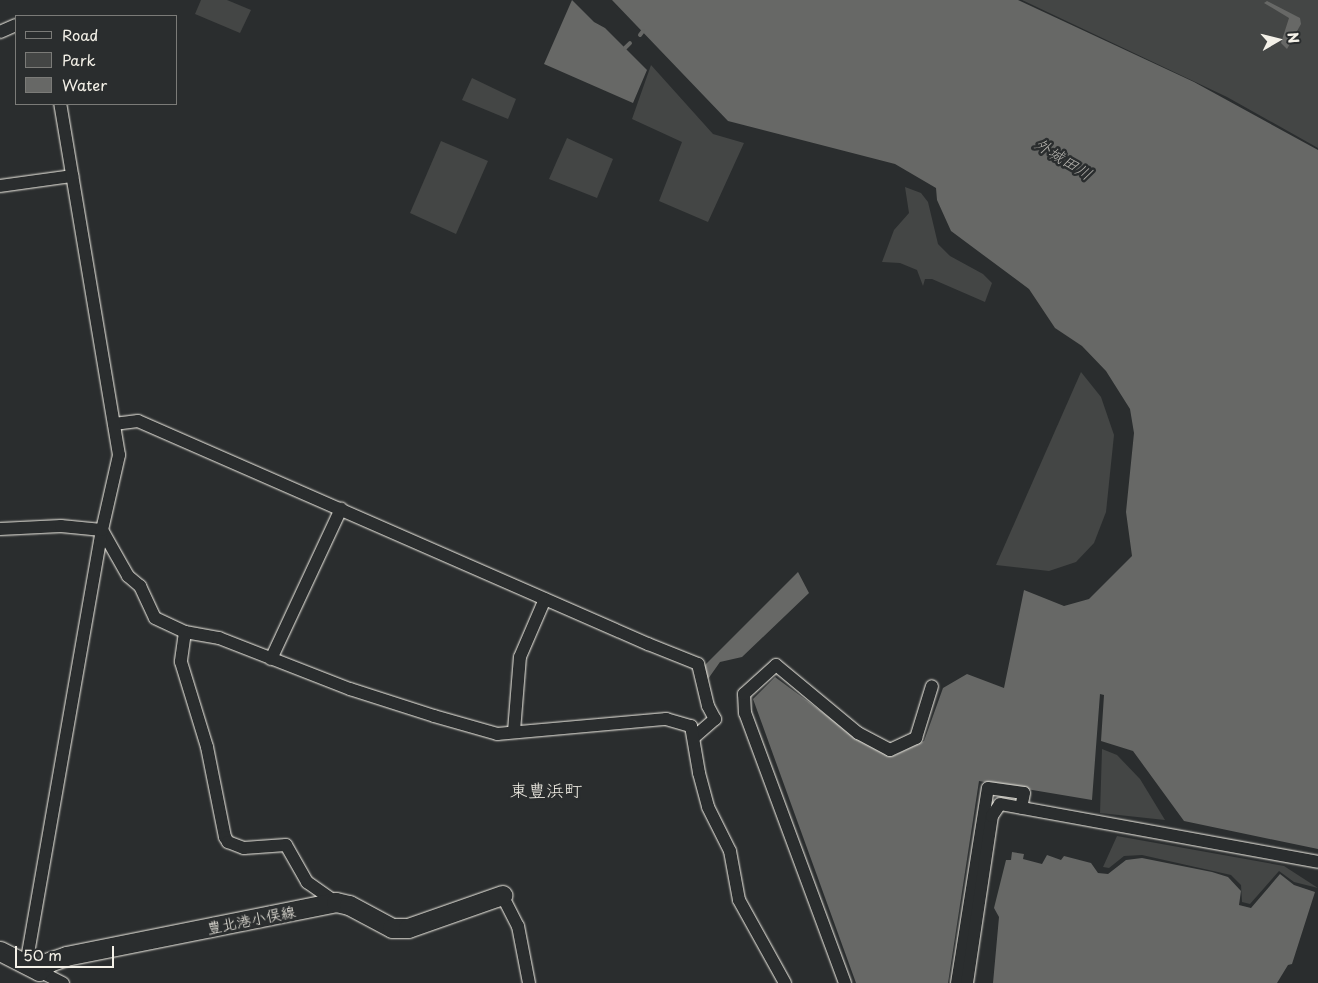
<!DOCTYPE html>
<meta charset="utf-8">
<style>
body{margin:0}
#map{position:relative;width:1318px;height:983px;overflow:hidden;background:#2a2d2e;font-family:"Playpen Sans","Klee One",sans-serif}
div>[style]{position:absolute}
.green>*{inset:0;background:#444645}
.water>*{inset:0;background:#676866}
.stream>*{height:4px;margin:-2px;padding:0 2px;transform-origin:2px;border-radius:2px;background:#676866}
.roads{filter:drop-shadow(0 0 1px #f4f1e8) drop-shadow(0 0 1px #f4f1e8)}
.minor>*{height:12px;margin:-6px;padding:0 6px;transform-origin:6px;border-radius:6px;background:#2a2d2e}
.secondary>*{height:19px;margin:-9.5px;padding:0 9.5px;transform-origin:9.5px;border-radius:9.5px;background:#2a2d2e}
span{translate:-50% -50%;white-space:nowrap;text-align:center;line-height:1.15;-webkit-text-stroke:5px #2a2d2e;paint-order:stroke}
.street-label{font-size:15px;color:#f4f1e8}
.water-label{font-size:16px;color:#b5b3ae;font-style:italic}
.quarter-label{font-size:18px;color:#f4f1e8}
.legend{position:absolute;left:15px;top:15px;width:162px;height:90px;box-sizing:border-box;background:#2a2d2e;border:1px solid #7b7b78;margin:0;padding:6px 9px;list-style:none;font-size:15px;color:#f4f1e8}
.legend li{display:flex;align-items:center;gap:10px;height:25px}
.legend b{width:25px;border:1px solid #7b7b78}
.north{position:absolute;left:1253px;top:15px;width:50px;height:50px;-webkit-text-stroke:4px #2a2d2e;paint-order:stroke;rotate:82deg;font-size:14px;font-weight:700;line-height:20px;text-align:center;color:#f4f1e8}
.north::after{content:'';display:block;margin:auto;width:18px;height:22px;background:#f4f1e8;clip-path:polygon(50% 0,100% 100%,50% 72%,0 100%)}
.scale{position:absolute;left:15px;top:946px;width:99px;height:22px;box-sizing:border-box;border:2px solid #f4f1e8;border-top:0;padding-left:6px;font-size:15px;line-height:18px;white-space:nowrap;color:#f4f1e8;-webkit-text-stroke:4px #2a2d2e;paint-order:stroke}
</style>
<div id="map">
<div class="green">
<div style="clip-path:polygon(201px 0,227px 0,251px 10px,240px 33px,195px 14px)"></div>
<div style="clip-path:polygon(1022px 0,1318px 0,1318px 148px,1227px 97px)"></div>
<div style="clip-path:polygon(651px 65px,713px 134px,744px 143px,708px 222px,659px 201px,682px 142px,632px 119px)"></div>
<div style="clip-path:polygon(472px 78px,516px 99px,508px 119px,462px 100px)"></div>
<div style="clip-path:polygon(567px 138px,613px 159px,597px 198px,549px 179px)"></div>
<div style="clip-path:polygon(441px 141px,488px 161px,456px 234px,410px 213px)"></div>
<div style="clip-path:polygon(905px 187px,921px 193px,928px 202px,938px 244px,950px 256px,983px 274px,992px 283px,985px 302px,932px 279px,925px 279px,923px 286px,917px 270px,900px 263px,882px 262px,894px 230px,909px 213px)"></div>
<div style="clip-path:polygon(1081px 372px,1101px 397px,1114px 435px,1106px 512px,1094px 543px,1076px 562px,1049px 571px,996px 565px)"></div>
<div style="clip-path:polygon(1102px 749px,1117px 755px,1140px 779px,1165px 820px,1100px 813px)"></div>
<div style="clip-path:polygon(1117px 836px,1284px 866px,1318px 888px,1294px 882px,1279px 871px,1250px 904px,1242px 902px,1241px 885px,1231px 875px,1142px 855px,1124px 856px,1109px 868px,1103px 867px)"></div>
</div>
<div class="water">
<div style="clip-path:polygon(572px 0,594px 22px,605px 28px,647px 70px,633px 103px,544px 64px)"></div>
<div style="clip-path:polygon(612px 0,1018px 0,1194px 82px,1318px 150px,1318px 849px,1184px 821px,1133px 751px,1101px 741px,1104px 695px,1100px 694px,1092px 800px,979px 781px,948px 983px,856px 983px,753px 699px,775px 677px,856px 737px,893px 756px,924px 741px,943px 688px,967px 674px,1004px 688px,1024px 590px,1064px 606px,1089px 599px,1132px 556px,1126px 512px,1134px 433px,1130px 409px,1106px 371px,1082px 346px,1055px 328px,1029px 289px,951px 231px,937px 200px,936px 188px,895px 164px,728px 121px)"></div>
<div style="clip-path:polygon(1267px 1px,1300px 18px,1301px 24px,1287px 49px,1281px 43px,1289px 18px,1264px 3px)"></div>
<div style="clip-path:polygon(798px 572px,809px 593px,742px 657px,720px 662px,708px 679px,703px 667px)"></div>
<div style="clip-path:polygon(1012px 852px,1024px 854px,1023px 859px,1042px 864px,1047px 855px,1061px 860px,1064px 856px,1091px 863px,1098px 873px,1108px 874px,1126px 860px,1142px 858px,1212px 872px,1228px 877px,1241px 891px,1239px 905px,1251px 908px,1280px 874px,1294px 885px,1315px 892px,1292px 964px,1288px 965px,1277px 983px,993px 983px,999px 917px,994px 908px,1006px 860px,1011px 860px)"></div>
</div>
<div class="stream">
<div style="left:640px;top:35px;width:5px;rotate:-53deg"></div>
<div style="left:625px;top:48px;width:7px;rotate:-45deg"></div>
</div>
<div class="roads">
<div class="minor">
<div style="left:0;top:32px;width:17px;rotate:-24deg"></div>
<div style="left:0;top:186px;width:73px;rotate:-7.9deg"></div>
<div style="left:114px;top:424px;width:24px;rotate:-7deg"></div>
<div style="left:138px;top:421px;width:557px;rotate:23.62deg"></div>
<div style="left:648px;top:644px;width:54px;rotate:21.8deg"></div>
<div style="left:698px;top:664px;width:43px;rotate:76.6deg"></div>
<div style="left:708px;top:706px;width:15px;rotate:62deg"></div>
<div style="left:715px;top:719px;width:28px;rotate:139deg"></div>
<div style="left:0;top:529px;width:61px;rotate:-2.8deg"></div>
<div style="left:61px;top:526px;width:41px;rotate:5.6deg"></div>
<div style="left:102px;top:530px;width:53px;rotate:60.5deg"></div>
<div style="left:128px;top:576px;width:16px;rotate:40deg"></div>
<div style="left:140px;top:586px;width:35px;rotate:65deg"></div>
<div style="left:155px;top:618px;width:33px;rotate:25deg"></div>
<div style="left:185px;top:632px;width:35px;rotate:10deg"></div>
<div style="left:219px;top:638px;width:141px;rotate:21.3deg"></div>
<div style="left:350px;top:689px;width:88px;rotate:17.8deg"></div>
<div style="left:434px;top:716px;width:66px;rotate:15.9deg"></div>
<div style="left:497px;top:734px;width:170px;rotate:-5.1deg"></div>
<div style="left:666px;top:719px;width:26px;rotate:16deg"></div>
<div style="left:691px;top:726px;width:48px;rotate:80.3deg"></div>
<div style="left:699px;top:773px;width:35px;rotate:75deg"></div>
<div style="left:708px;top:807px;width:49px;rotate:63.4deg"></div>
<div style="left:730px;top:851px;width:50px;rotate:79.6deg"></div>
<div style="left:739px;top:900px;width:95px;rotate:61deg"></div>
<div style="left:185px;top:632px;width:30px;rotate:98deg"></div>
<div style="left:181px;top:662px;width:89px;rotate:73deg"></div>
<div style="left:207px;top:747px;width:92px;rotate:78.7deg"></div>
<div style="left:225px;top:837px;width:6px;rotate:59deg"></div>
<div style="left:228px;top:842px;width:17px;rotate:21deg"></div>
<div style="left:244px;top:848px;width:42px;rotate:-4.1deg"></div>
<div style="left:286px;top:845px;width:43px;rotate:60.4deg"></div>
<div style="left:307px;top:882px;width:35px;rotate:35deg"></div>
<div style="left:271px;top:659px;width:166px;rotate:-65deg"></div>
<div style="left:514px;top:731px;width:74px;rotate:-85.4deg"></div>
<div style="left:520px;top:657px;width:63px;rotate:-66.7deg"></div>
<div style="left:502px;top:895px;width:35px;rotate:63deg"></div>
<div style="left:518px;top:926px;width:58px;rotate:79.1deg"></div>
<div style="left:26px;top:965px;width:442px;rotate:-80.1deg"></div>
<div style="left:102px;top:530px;width:77px;rotate:-77.2deg"></div>
<div style="left:119px;top:455px;width:356px;rotate:-99.5deg"></div>
<div style="left:39px;top:971px;width:27px;rotate:27deg"></div>
<div style="left:845px;top:983px;width:288px;rotate:-110.3deg"></div>
<div style="left:745px;top:713px;width:19px;rotate:-93deg"></div>
<div style="left:744px;top:694px;width:43px;rotate:-42.2deg"></div>
<div style="left:776px;top:665px;width:107px;rotate:39.7deg"></div>
<div style="left:858px;top:733px;width:36px;rotate:28deg"></div>
<div style="left:890px;top:750px;width:29px;rotate:-25deg"></div>
<div style="left:916px;top:738px;width:54px;rotate:-72.9deg"></div>
<div style="left:957px;top:983px;width:197px;rotate:-81deg"></div>
<div style="left:988px;top:788px;width:36px;rotate:8deg"></div>
<div style="left:1024px;top:793px;width:15px;rotate:101deg"></div>
<div style="left:967px;top:983px;width:169px;rotate:-81.5deg"></div>
<div style="left:992px;top:816px;width:14px;rotate:-56deg"></div>
<div style="left:1000px;top:804px;width:323px;rotate:10.3deg"></div>
</div>
<div class="secondary">
<div style="left:0;top:951px;width:44px;rotate:27.1deg"></div>
<div style="left:39px;top:971px;width:13px;rotate:-42deg"></div>
<div style="left:49px;top:962px;width:18px;rotate:-19deg"></div>
<div style="left:66px;top:956px;width:275px;rotate:-11.3deg"></div>
<div style="left:336px;top:902px;width:13px;rotate:13deg"></div>
<div style="left:349px;top:905px;width:49px;rotate:28.1deg"></div>
<div style="left:392px;top:928px;width:16px"></div>
<div style="left:408px;top:928px;width:100px;rotate:-19.3deg"></div>
</div>
</div>
<div class="street-label">
<span style="left:251px;top:919px;rotate:-11deg">豊北港小俣線</span>
</div>
<div class="water-label">
<span style="left:1064px;top:158px;rotate:32deg">外城田川</span>
</div>
<div class="quarter-label">
<span style="left:546px;top:790px">東豊浜町</span>
</div>
<ul class="legend">
<li><b style="height:6px;background:#2a2d2e"></b>Road</li>
<li><b style="height:14px;background:#444645"></b>Park</li>
<li><b style="height:14px;background:#676866"></b>Water</li>
</ul>
<div class="north">N</div>
<div class="scale">50 m</div>
</div>
